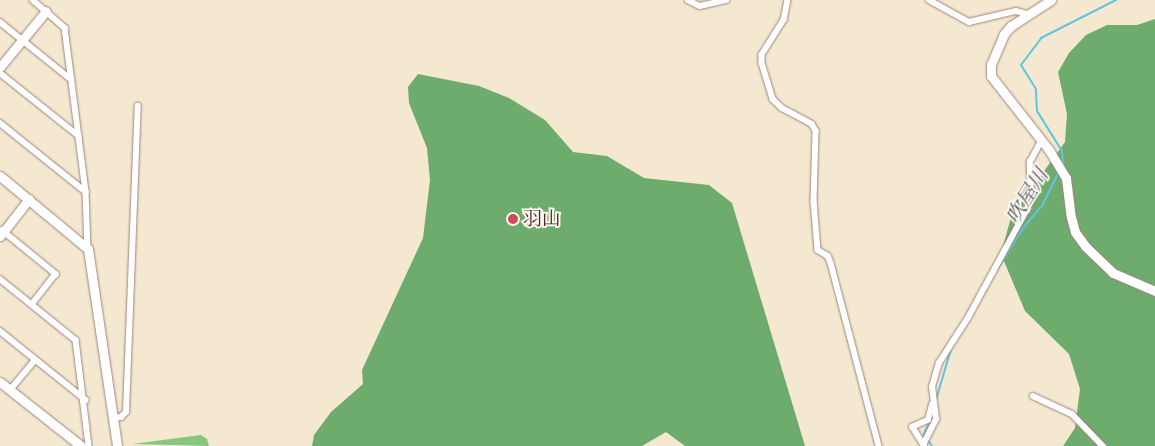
<!DOCTYPE html>
<meta charset="utf-8">
<style>
body{margin:0}
#map{position:relative;width:1155px;height:446px;overflow:hidden;background:#f4e8d0;font-family:"EB Garamond","Noto Serif JP",serif}
div>[style]{position:absolute}
.green>*{inset:0;background:#89c77e}
.forest>*{inset:0;background:#6eac6d}
.stream>*{height:2px;margin:-1px;padding:0 1px;transform-origin:1px;border-radius:1px;background:#62c4e0}
.roads{filter:drop-shadow(0 0 1px #9f847e) drop-shadow(0 0 1px #9f847e)}
.street>*{height:5.5px;margin:-2.75px;padding:0 2.75px;transform-origin:2.75px;border-radius:2.75px;background:#fff}
.secondary>*{height:9px;margin:-4.5px;padding:0 4.5px;transform-origin:4.5px;border-radius:4.5px;background:#fff}
.dots>*{width:14px;height:14px;translate:-50% -50%;box-sizing:border-box;border:2px solid #fbf7ec;border-radius:50%}
span{translate:-50% -50%;white-space:nowrap;text-align:center;line-height:1.15;-webkit-text-stroke:4px #fbf7ec;paint-order:stroke}
.poi-label{font-size:19px;color:#4a1f2b}
.left{translate:0 -50%;text-align:left}
.water-label{font-size:20px;color:#52596a;font-style:italic}
</style>
<div id="map">
<div class="green">
<div style="clip-path:polygon(201px 435px,207px 439px,209px 446px,132px 444px)"></div>
</div>
<div class="forest">
<div style="clip-path:polygon(1155px 19px,1155px 446px,1063px 446px,1075px 428px,1080px 389px,1069px 354px,1025px 311px,1001px 254px,1011px 217px,1065px 142px,1067px 114px,1058px 72px,1069px 53px,1086px 35px,1107px 25px,1137px 25px)"></div>
<div style="clip-path:polygon(418px 74px,479px 86px,509px 98px,545px 120px,573px 152px,607px 156px,644px 178px,709px 185px,732px 203px,805px 446px,685px 446px,666px 432px,642px 446px,312px 446px,314px 435px,331px 412px,363px 384px,362px 370px,423px 238px,430px 180px,427px 148px,409px 103px,408px 87px)"></div>
</div>
<div class="stream">
<div style="left:1063px;top:165px;width:14px;rotate:-94deg"></div>
<div style="left:1062px;top:151px;width:47px;rotate:-122deg"></div>
<div style="left:1037px;top:111px;width:22px;rotate:-93deg"></div>
<div style="left:1036px;top:89px;width:28px;rotate:-122deg"></div>
<div style="left:1021px;top:65px;width:34px;rotate:-53deg"></div>
<div style="left:1041px;top:38px;width:84px;rotate:-26.9deg"></div>
<div style="left:997px;top:270px;width:51px;rotate:-57.9deg"></div>
<div style="left:1024px;top:227px;width:30px;rotate:-50deg"></div>
<div style="left:1043px;top:204px;width:37px;rotate:-64deg"></div>
<div style="left:962px;top:331px;width:48px;rotate:-59.7deg"></div>
<div style="left:936px;top:400px;width:53px;rotate:-73.6deg"></div>
<div style="left:932px;top:446px;width:14px;rotate:-124deg"></div>
<div style="left:924px;top:434px;width:22px;rotate:-66deg"></div>
</div>
<div class="roads">
<div class="street">
<div style="left:33px;top:0;width:43px;rotate:41.2deg"></div>
<div style="left:65px;top:28px;width:165px;rotate:82.7deg"></div>
<div style="left:86px;top:192px;width:57px;rotate:88deg"></div>
<div style="left:688px;top:0;width:13px;rotate:27deg"></div>
<div style="left:700px;top:6px;width:27px;rotate:-13deg"></div>
<div style="left:788px;top:0;width:20px;rotate:101deg"></div>
<div style="left:784px;top:20px;width:41px;rotate:122.2deg"></div>
<div style="left:762px;top:55px;width:8px;rotate:90deg"></div>
<div style="left:762px;top:63px;width:38px;rotate:73deg"></div>
<div style="left:773px;top:99px;width:13px;rotate:45deg"></div>
<div style="left:782px;top:108px;width:34px;rotate:28deg"></div>
<div style="left:812px;top:124px;width:8px;rotate:60deg"></div>
<div style="left:816px;top:131px;width:70px;rotate:91.6deg"></div>
<div style="left:814px;top:201px;width:49px;rotate:85.3deg"></div>
<div style="left:818px;top:250px;width:12px;rotate:31deg"></div>
<div style="left:828px;top:256px;width:8px;rotate:67deg"></div>
<div style="left:831px;top:263px;width:189px;rotate:75.3deg"></div>
<div style="left:929px;top:0;width:46px;rotate:28.8deg"></div>
<div style="left:969px;top:22px;width:48px;rotate:-13.2deg"></div>
<div style="left:1016px;top:11px;width:11px;rotate:15deg"></div>
<div style="left:0;top:22px;width:92px;rotate:38.9deg"></div>
<div style="left:0;top:73px;width:101px;rotate:38.6deg"></div>
<div style="left:0;top:123px;width:110px;rotate:38.7deg"></div>
<div style="left:2px;top:230px;width:70px;rotate:39.2deg"></div>
<div style="left:56px;top:274px;width:39px;rotate:128deg"></div>
<div style="left:0;top:279px;width:97px;rotate:38.8deg"></div>
<div style="left:76px;top:340px;width:107px;rotate:83deg"></div>
<div style="left:0;top:331px;width:110px;rotate:38.7deg"></div>
<div style="left:10px;top:390px;width:39px;rotate:-50deg"></div>
<div style="left:1033px;top:396px;width:43px;rotate:24.8deg"></div>
<div style="left:1072px;top:414px;width:45px;rotate:45.9deg"></div>
<div style="left:112px;top:418px;width:9px;rotate:-6deg"></div>
<div style="left:121px;top:417px;width:7px;rotate:-45deg"></div>
<div style="left:126px;top:412px;width:306px;rotate:-87.8deg"></div>
<div style="left:924px;top:443px;width:27px;rotate:-63deg"></div>
<div style="left:936px;top:419px;width:32px;rotate:-97deg"></div>
<div style="left:932px;top:387px;width:25px;rotate:-74deg"></div>
<div style="left:939px;top:363px;width:56px;rotate:-57.4deg"></div>
<div style="left:969px;top:316px;width:119px;rotate:-61.5deg"></div>
<div style="left:1026px;top:211px;width:12px;rotate:-66deg"></div>
<div style="left:1031px;top:200px;width:38px;rotate:-92deg"></div>
<div style="left:1030px;top:162px;width:24px;rotate:-62deg"></div>
<div style="left:924px;top:446px;width:22px;rotate:-122deg"></div>
<div style="left:912px;top:427px;width:17px;rotate:-24deg"></div>
<div style="left:928px;top:420px;width:16px;rotate:-75deg"></div>
</div>
<div class="secondary">
<div style="left:1051px;top:0;width:48px;rotate:147deg"></div>
<div style="left:1011px;top:26px;width:11px;rotate:131deg"></div>
<div style="left:1004px;top:34px;width:34px;rotate:113deg"></div>
<div style="left:991px;top:65px;width:11px;rotate:90deg"></div>
<div style="left:991px;top:76px;width:94px;rotate:51.9deg"></div>
<div style="left:1049px;top:150px;width:33px;rotate:59deg"></div>
<div style="left:1066px;top:178px;width:39px;rotate:83deg"></div>
<div style="left:1071px;top:217px;width:16px;rotate:75deg"></div>
<div style="left:1075px;top:232px;width:17px;rotate:54deg"></div>
<div style="left:1085px;top:246px;width:39px;rotate:44deg"></div>
<div style="left:1113px;top:273px;width:46px;rotate:23.2deg"></div>
<div style="left:0;top:67px;width:72px;rotate:-50.6deg"></div>
<div style="left:0;top:176px;width:114px;rotate:39.7deg"></div>
<div style="left:88px;top:249px;width:199px;rotate:81.6deg"></div>
<div style="left:0;top:236px;width:47px;rotate:-51.9deg"></div>
<div style="left:0;top:382px;width:103px;rotate:38.3deg"></div>
</div>
</div>
<div class="dots">
<div style="left:513px;top:219px;background:#d1495b"></div>
</div>
<div class="poi-label">
<span class="left" style="left:523px;top:219px">羽山</span>
</div>
<div class="water-label">
<span style="left:1027px;top:196px;rotate:-58deg">吹屋川</span>
</div>
</div>
